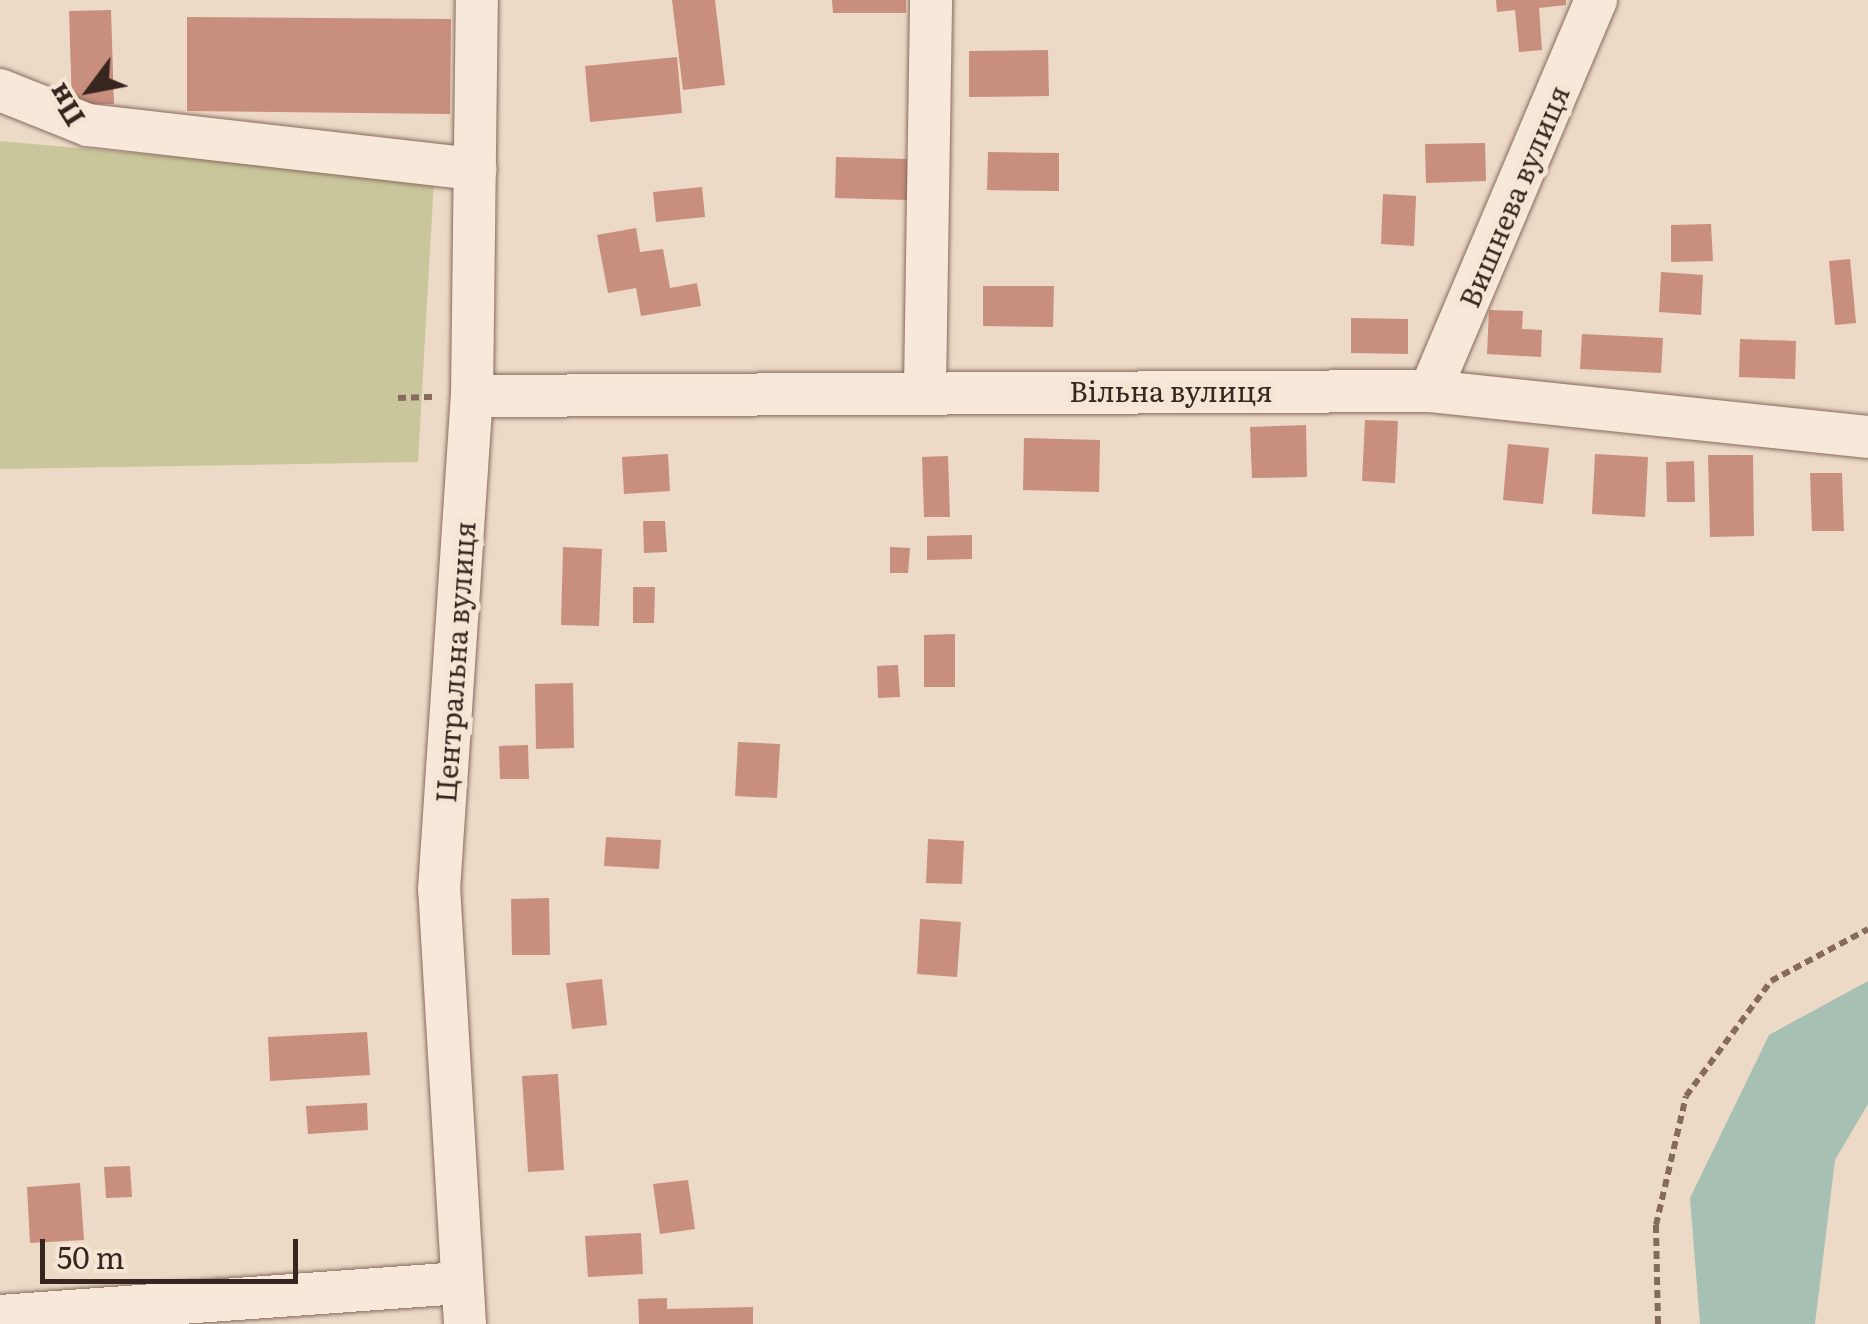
<!DOCTYPE html>
<meta charset="utf-8">
<style>
body{margin:0}
#map{position:relative;width:1868px;height:1324px;overflow:hidden;background:#ecd9c6;font-family:Literata,serif}
div>[style]{position:absolute}
.green>*{inset:0;background:#c9c69b}
.water>*{inset:0;background:#a7c0b4}
.building>*{inset:0;background:#c88e7e}
.path>*{height:6px;margin-top:-3px;transform-origin:0;background:repeating-linear-gradient(90deg,#866b5d 0 8px,transparent 0 13px)}
.roads{filter:drop-shadow(0 0 2px #866b5d) drop-shadow(0 0 2px #866b5d)}
.street>*{height:42px;margin:-21px;padding:0 21px;transform-origin:21px;border-radius:21px;background:#f7e8d9}
span{translate:-50% -50%;white-space:nowrap;text-align:center;line-height:1.15;-webkit-text-stroke:10px #f4e5d5;paint-order:stroke}
.street-label{font-size:28px;color:#372620}
.north{position:absolute;left:40px;top:40px;width:100px;height:100px;-webkit-text-stroke:8px #f4e5d5;paint-order:stroke;rotate:238deg;font-size:28px;font-weight:700;line-height:40px;text-align:center;color:#372620}
.north::after{content:'';display:block;margin:auto;width:35px;height:45px;background:#372620;clip-path:polygon(50% 0,100% 100%,50% 72%,0 100%)}
.scale{position:absolute;left:40px;top:1239px;width:258px;height:45px;box-sizing:border-box;border:5px solid #372620;border-top:0;padding-left:12px;font-size:30px;line-height:35px;white-space:nowrap;color:#372620;-webkit-text-stroke:8px #f4e5d5;paint-order:stroke}
</style>
<div id="map">
<div class="green">
<div style="clip-path:polygon(0 141px,434px 180px,418px 462px,0 469px)"></div>
</div>
<div class="water">
<div style="clip-path:polygon(1868px 981px,1868px 1104px,1835px 1160px,1815px 1324px,1700px 1324px,1690px 1198px,1769px 1035px)"></div>
</div>
<div class="building">
<div style="clip-path:polygon(672px 0,715px 0,725px 85px,683px 90px)"></div>
<div style="clip-path:polygon(832px 0,906px 0,906px 13px,833px 13px)"></div>
<div style="clip-path:polygon(1496px 0,1566px 0,1566px 5px,1539px 8px,1542px 50px,1519px 52px,1515px 10px,1497px 12px)"></div>
<div style="clip-path:polygon(111px 10px,114px 104px,72px 105px,69px 11px)"></div>
<div style="clip-path:polygon(187px 17px,451px 19px,450px 114px,187px 111px)"></div>
<div style="clip-path:polygon(1048px 50px,1049px 96px,969px 97px,969px 51px)"></div>
<div style="clip-path:polygon(677px 57px,682px 113px,590px 122px,585px 66px)"></div>
<div style="clip-path:polygon(1485px 143px,1486px 181px,1426px 183px,1425px 144px)"></div>
<div style="clip-path:polygon(988px 152px,1059px 153px,1059px 191px,987px 190px)"></div>
<div style="clip-path:polygon(836px 157px,908px 159px,907px 200px,835px 198px)"></div>
<div style="clip-path:polygon(702px 187px,705px 217px,656px 222px,653px 192px)"></div>
<div style="clip-path:polygon(1383px 194px,1416px 196px,1414px 246px,1381px 244px)"></div>
<div style="clip-path:polygon(1711px 224px,1713px 261px,1671px 262px,1671px 225px)"></div>
<div style="clip-path:polygon(636px 228px,640px 252px,663px 249px,670px 288px,697px 283px,701px 306px,641px 316px,636px 288px,608px 293px,597px 235px)"></div>
<div style="clip-path:polygon(1850px 259px,1856px 323px,1835px 325px,1829px 261px)"></div>
<div style="clip-path:polygon(1661px 272px,1703px 275px,1701px 315px,1659px 312px)"></div>
<div style="clip-path:polygon(983px 286px,1054px 286px,1053px 327px,983px 326px)"></div>
<div style="clip-path:polygon(1489px 310px,1523px 311px,1522px 329px,1542px 330px,1541px 357px,1487px 354px)"></div>
<div style="clip-path:polygon(1351px 318px,1408px 319px,1408px 354px,1351px 353px)"></div>
<div style="clip-path:polygon(1582px 334px,1663px 338px,1661px 373px,1580px 369px)"></div>
<div style="clip-path:polygon(1740px 339px,1796px 341px,1795px 379px,1739px 377px)"></div>
<div style="clip-path:polygon(1365px 420px,1398px 421px,1395px 483px,1362px 481px)"></div>
<div style="clip-path:polygon(1306px 425px,1307px 477px,1252px 478px,1250px 427px)"></div>
<div style="clip-path:polygon(1024px 438px,1100px 440px,1099px 492px,1023px 490px)"></div>
<div style="clip-path:polygon(1508px 444px,1549px 448px,1543px 504px,1503px 500px)"></div>
<div style="clip-path:polygon(668px 454px,670px 491px,624px 494px,622px 457px)"></div>
<div style="clip-path:polygon(1595px 454px,1648px 457px,1645px 517px,1592px 514px)"></div>
<div style="clip-path:polygon(1708px 455px,1753px 455px,1754px 536px,1710px 537px)"></div>
<div style="clip-path:polygon(948px 456px,950px 517px,924px 517px,922px 457px)"></div>
<div style="clip-path:polygon(1694px 461px,1695px 502px,1667px 502px,1666px 462px)"></div>
<div style="clip-path:polygon(1810px 473px,1842px 473px,1844px 531px,1812px 531px)"></div>
<div style="clip-path:polygon(643px 521px,665px 521px,667px 552px,644px 553px)"></div>
<div style="clip-path:polygon(972px 535px,972px 559px,927px 560px,927px 536px)"></div>
<div style="clip-path:polygon(563px 547px,602px 549px,599px 626px,561px 625px)"></div>
<div style="clip-path:polygon(890px 547px,910px 548px,908px 573px,890px 573px)"></div>
<div style="clip-path:polygon(633px 587px,655px 587px,654px 623px,633px 623px)"></div>
<div style="clip-path:polygon(955px 634px,955px 687px,924px 687px,924px 635px)"></div>
<div style="clip-path:polygon(898px 665px,900px 697px,878px 698px,877px 666px)"></div>
<div style="clip-path:polygon(573px 683px,574px 748px,536px 749px,535px 684px)"></div>
<div style="clip-path:polygon(738px 742px,780px 744px,777px 798px,735px 796px)"></div>
<div style="clip-path:polygon(528px 745px,529px 779px,500px 779px,499px 746px)"></div>
<div style="clip-path:polygon(606px 837px,661px 840px,659px 869px,604px 866px)"></div>
<div style="clip-path:polygon(928px 839px,964px 841px,962px 884px,926px 883px)"></div>
<div style="clip-path:polygon(549px 898px,550px 955px,512px 955px,511px 899px)"></div>
<div style="clip-path:polygon(920px 919px,961px 922px,957px 977px,917px 974px)"></div>
<div style="clip-path:polygon(602px 979px,607px 1025px,572px 1029px,566px 983px)"></div>
<div style="clip-path:polygon(367px 1032px,370px 1075px,270px 1081px,268px 1037px)"></div>
<div style="clip-path:polygon(558px 1074px,564px 1170px,528px 1172px,522px 1076px)"></div>
<div style="clip-path:polygon(367px 1103px,368px 1130px,308px 1134px,306px 1106px)"></div>
<div style="clip-path:polygon(130px 1166px,132px 1197px,106px 1198px,104px 1167px)"></div>
<div style="clip-path:polygon(688px 1180px,695px 1229px,660px 1234px,653px 1184px)"></div>
<div style="clip-path:polygon(80px 1183px,84px 1240px,30px 1243px,27px 1187px)"></div>
<div style="clip-path:polygon(641px 1233px,643px 1274px,588px 1277px,585px 1236px)"></div>
<div style="clip-path:polygon(667px 1298px,667px 1309px,753px 1307px,753px 1324px,639px 1324px,638px 1299px)"></div>
</div>
<div class="path">
<div style="left:398px;top:398px;width:38px;rotate:-2deg"></div>
<div style="left:1658px;top:1324px;width:99px;rotate:-91.2deg"></div>
<div style="left:1656px;top:1225px;width:132px;rotate:-76.9deg"></div>
<div style="left:1686px;top:1096px;width:143px;rotate:-53.5deg"></div>
<div style="left:1771px;top:981px;width:110px;rotate:-28.2deg"></div>
</div>
<div class="roads">
<div class="street">
<div style="left:0;top:90px;width:95px;rotate:21.7deg"></div>
<div style="left:88px;top:125px;width:390px;rotate:6.5deg"></div>
<div style="left:925px;top:388px;width:388px;rotate:-89.1deg"></div>
<div style="left:1430px;top:391px;width:425px;rotate:-67deg"></div>
<div style="left:472px;top:396px;width:958px;rotate:-0.3deg"></div>
<div style="left:1430px;top:391px;width:440px;rotate:6deg"></div>
<div style="left:0;top:1316px;width:461px;rotate:-4.1deg"></div>
<div style="left:465px;top:1324px;width:435px;rotate:-93.4deg"></div>
<div style="left:439px;top:890px;width:495px;rotate:-86.2deg"></div>
<div style="left:472px;top:396px;width:396px;rotate:-89.3deg"></div>
</div>
</div>
<div class="street-label">
<span style="left:1513px;top:196px;rotate:-67deg">Вишнева вулиця</span>
<span style="left:1171px;top:390px">Вільна вулиця</span>
<span style="left:454px;top:662px;rotate:-86deg">Центральна вулиця</span>
</div>
<div class="north">Пн</div>
<div class="scale">50 m</div>
</div>
